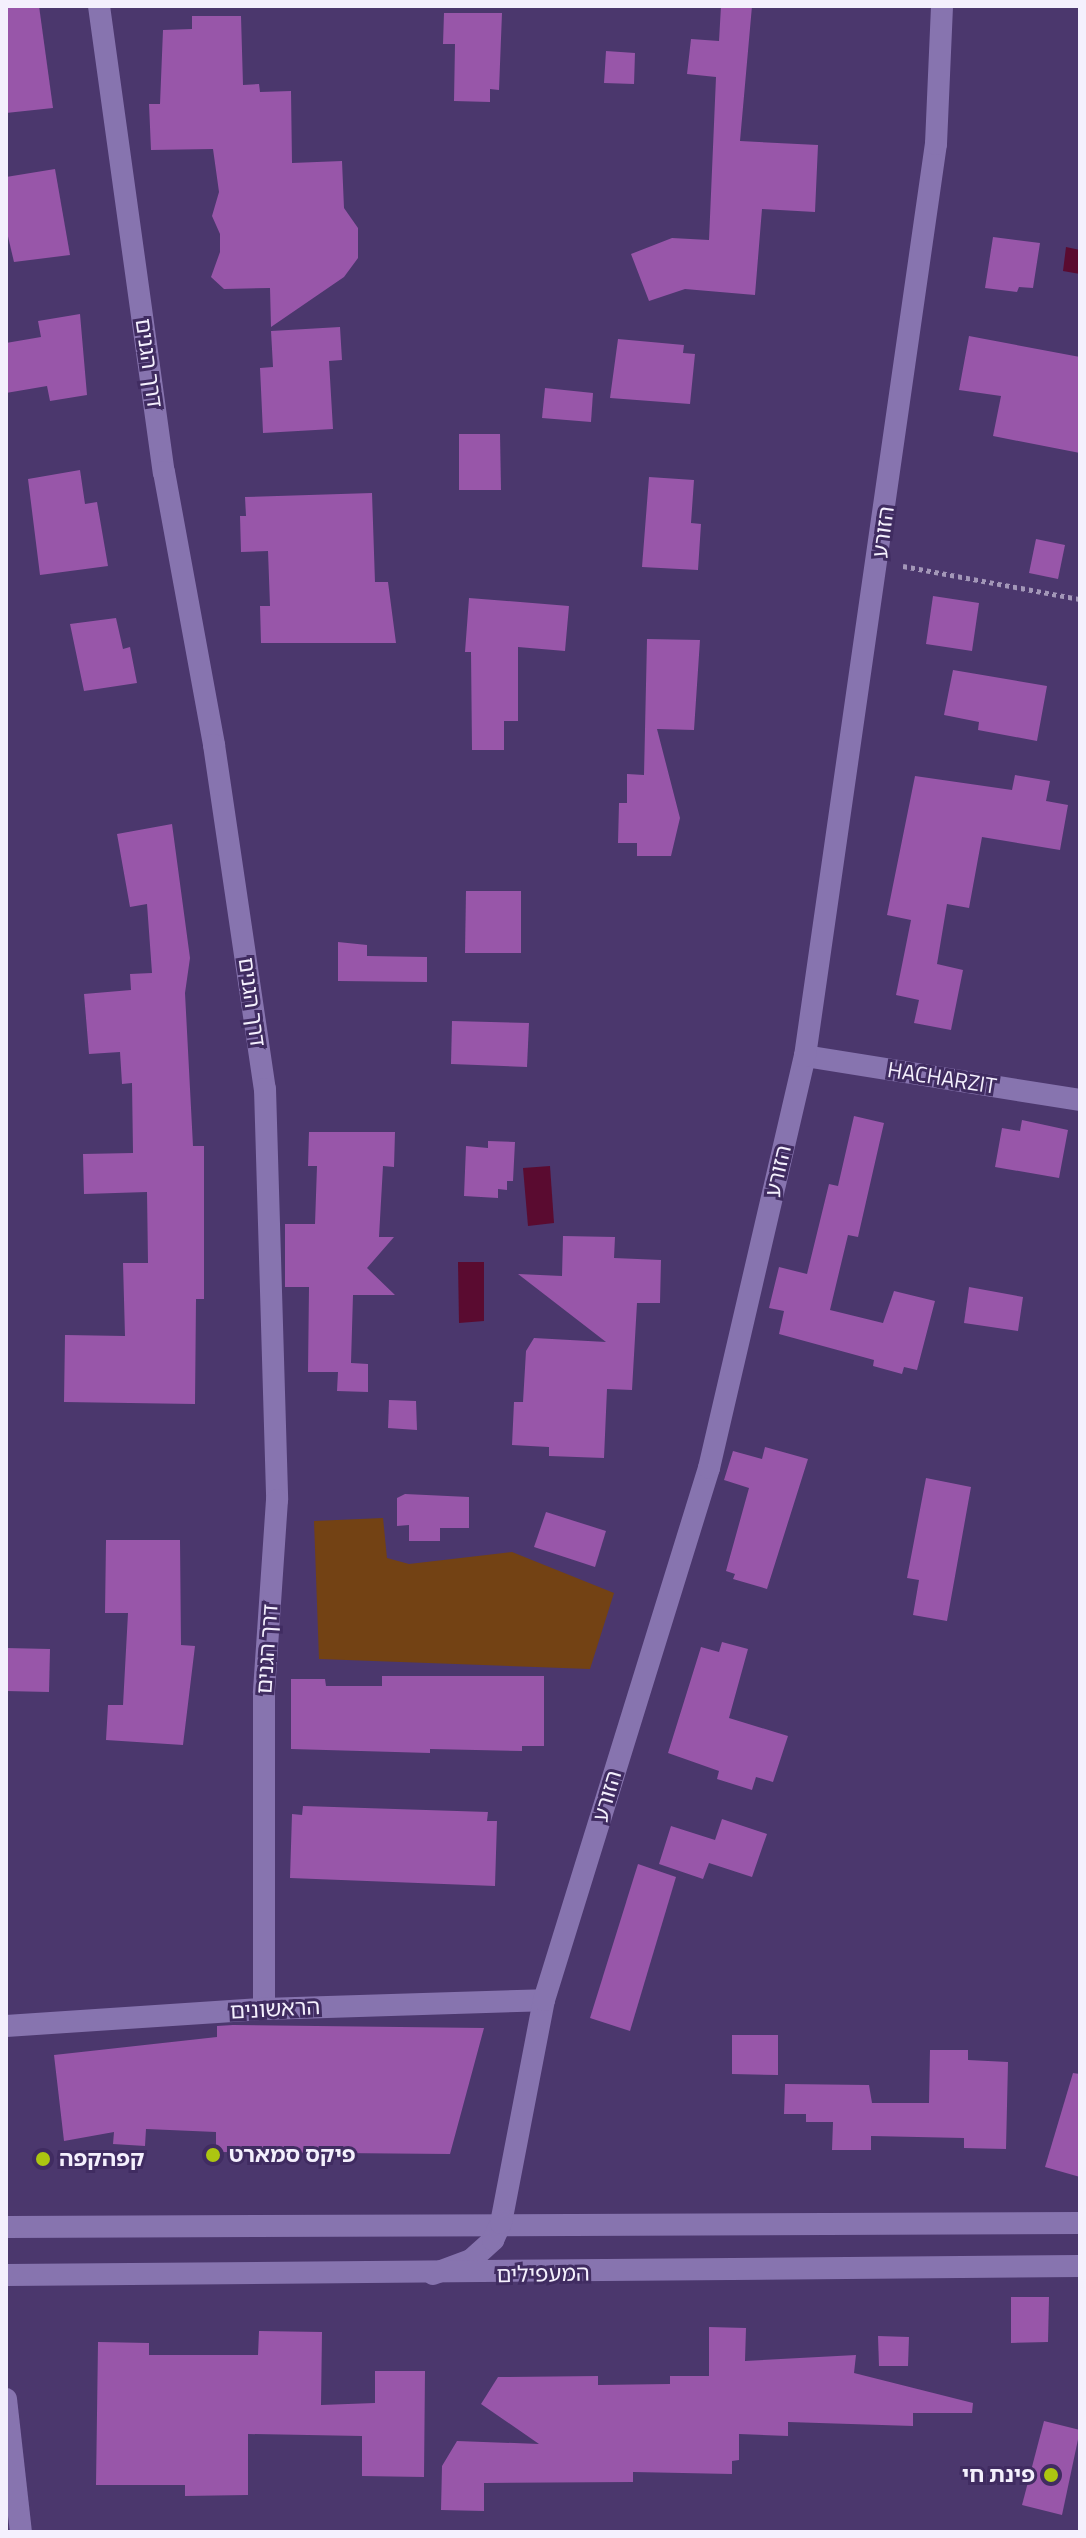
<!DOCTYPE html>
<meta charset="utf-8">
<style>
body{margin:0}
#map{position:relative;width:1086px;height:2538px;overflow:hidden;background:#4b376d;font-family:"Titillium Web","Noto Sans Hebrew",sans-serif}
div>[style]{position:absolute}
.green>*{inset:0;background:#734214}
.water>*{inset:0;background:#5a0b30}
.building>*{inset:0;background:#9856a9}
.path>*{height:5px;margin-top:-2.5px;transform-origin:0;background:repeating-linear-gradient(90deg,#a397b8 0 4px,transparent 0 8px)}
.minor>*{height:22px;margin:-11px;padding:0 11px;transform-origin:11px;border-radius:11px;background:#8774af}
.tertiary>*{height:22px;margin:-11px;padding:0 11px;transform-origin:11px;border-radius:11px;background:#8774af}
.dots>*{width:22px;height:22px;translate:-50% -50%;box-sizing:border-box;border:4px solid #402c61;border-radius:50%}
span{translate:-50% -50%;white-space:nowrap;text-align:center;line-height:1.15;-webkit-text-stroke:6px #402c61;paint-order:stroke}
.street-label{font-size:22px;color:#f4f0fd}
.poi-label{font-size:22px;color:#f4f0fd;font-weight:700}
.left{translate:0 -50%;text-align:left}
.right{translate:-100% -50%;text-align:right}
.frame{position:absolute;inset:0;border:8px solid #f4f0fd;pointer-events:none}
</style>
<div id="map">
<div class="green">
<div style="clip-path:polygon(383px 1518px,387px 1558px,409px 1564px,512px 1552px,614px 1593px,590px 1669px,319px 1659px,314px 1521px)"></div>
</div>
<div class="water">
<div style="clip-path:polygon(1066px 247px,1080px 250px,1080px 274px,1063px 271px)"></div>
<div style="clip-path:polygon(550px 1166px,554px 1223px,528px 1226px,523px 1168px)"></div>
<div style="clip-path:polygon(458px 1262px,484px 1262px,484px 1321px,459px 1323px)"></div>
</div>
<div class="building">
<div style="clip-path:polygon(6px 6px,39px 6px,53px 108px,6px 113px)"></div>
<div style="clip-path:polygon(721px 6px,752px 6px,740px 141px,818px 145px,815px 212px,762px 209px,755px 295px,685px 289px,649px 301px,631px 254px,672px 238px,709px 240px,716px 77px,687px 74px,691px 39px,719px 41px)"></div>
<div style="clip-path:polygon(444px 13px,502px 13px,499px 90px,490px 89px,490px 102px,454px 101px,455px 44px,443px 44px)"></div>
<div style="clip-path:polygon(192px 16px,241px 16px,243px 85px,259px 84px,260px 92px,291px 91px,292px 163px,342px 161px,344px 208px,358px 228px,358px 258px,344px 277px,271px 327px,270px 288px,224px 289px,211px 277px,220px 252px,220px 234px,212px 216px,219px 192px,213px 149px,151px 150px,149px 104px,160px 104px,163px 30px,192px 29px)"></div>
<div style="clip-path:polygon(606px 51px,635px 53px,634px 84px,604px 83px)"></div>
<div style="clip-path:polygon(55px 169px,70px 255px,14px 262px,6px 228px,6px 177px)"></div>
<div style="clip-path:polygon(993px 237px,1040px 243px,1033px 288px,1019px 287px,1017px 292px,985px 288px)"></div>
<div style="clip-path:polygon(80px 314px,87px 395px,50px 401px,47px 386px,6px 393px,6px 343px,41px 337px,38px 321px)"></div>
<div style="clip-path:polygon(340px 327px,342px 360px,329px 361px,333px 429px,263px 433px,260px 368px,273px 367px,271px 331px)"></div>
<div style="clip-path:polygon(969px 336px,1080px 357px,1080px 453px,993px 436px,1001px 396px,959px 390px)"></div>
<div style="clip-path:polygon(618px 339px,684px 345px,683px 353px,695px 354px,690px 404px,610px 398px)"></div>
<div style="clip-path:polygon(545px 388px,593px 393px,591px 422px,542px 418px)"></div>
<div style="clip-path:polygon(459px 434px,500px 434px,501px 490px,459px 490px)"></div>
<div style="clip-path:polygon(80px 470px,85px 504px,97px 502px,108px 566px,40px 575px,28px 479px)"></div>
<div style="clip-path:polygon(649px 477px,694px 480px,691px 523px,701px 524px,698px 570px,642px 567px)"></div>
<div style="clip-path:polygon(372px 493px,375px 582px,388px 582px,396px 643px,261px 643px,260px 606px,270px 606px,268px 551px,241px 552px,240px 516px,246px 516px,245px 497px)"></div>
<div style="clip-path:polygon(1036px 539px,1065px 545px,1058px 579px,1029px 573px)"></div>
<div style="clip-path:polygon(933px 596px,979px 603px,972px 651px,926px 644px)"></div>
<div style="clip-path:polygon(469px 598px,569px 606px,565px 651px,518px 647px,518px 721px,504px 721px,504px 750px,472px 750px,471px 652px,465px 652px)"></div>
<div style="clip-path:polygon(116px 618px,123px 649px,130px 647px,137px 683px,84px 691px,70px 624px)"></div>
<div style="clip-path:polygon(647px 639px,700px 640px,694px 730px,657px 729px,680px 818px,671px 856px,637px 856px,637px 843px,618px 843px,619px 803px,627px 803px,627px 774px,644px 775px)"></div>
<div style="clip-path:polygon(953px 670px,1047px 686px,1037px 741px,978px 730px,979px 722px,944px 715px)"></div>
<div style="clip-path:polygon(1015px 775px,1050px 781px,1046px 801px,1068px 805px,1060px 850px,982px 837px,969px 908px,947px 904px,937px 964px,963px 970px,951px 1030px,914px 1023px,919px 1000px,896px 995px,911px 920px,887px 915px,915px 776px,1012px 790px)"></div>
<div style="clip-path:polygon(172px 824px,190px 958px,185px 993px,193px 1146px,204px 1146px,204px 1299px,196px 1299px,195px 1404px,64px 1402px,65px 1335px,125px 1336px,123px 1263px,148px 1263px,147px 1192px,84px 1194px,83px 1154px,133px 1153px,132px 1083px,122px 1084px,120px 1052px,89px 1054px,84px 994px,131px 990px,130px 974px,152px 973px,147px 904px,130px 907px,117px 834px)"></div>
<div style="clip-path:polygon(466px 891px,521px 891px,521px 953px,465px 953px)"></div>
<div style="clip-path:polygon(338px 942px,367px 945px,367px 956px,427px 957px,427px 982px,338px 981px)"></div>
<div style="clip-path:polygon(452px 1021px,529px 1023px,527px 1067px,451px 1064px)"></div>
<div style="clip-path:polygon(854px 1116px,884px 1123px,858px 1237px,848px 1235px,830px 1310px,883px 1323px,894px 1291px,935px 1301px,917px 1370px,904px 1367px,902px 1374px,873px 1366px,874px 1360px,779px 1334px,784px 1311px,769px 1308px,779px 1267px,807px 1274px,829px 1184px,838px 1186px)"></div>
<div style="clip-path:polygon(1022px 1120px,1068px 1130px,1059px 1178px,995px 1167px,1002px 1128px,1020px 1131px)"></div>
<div style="clip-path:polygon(309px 1132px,395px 1132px,394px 1167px,383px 1166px,379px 1237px,394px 1237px,367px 1268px,395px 1295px,353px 1295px,351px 1363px,368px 1364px,368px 1392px,337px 1391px,338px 1372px,308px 1372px,309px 1287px,285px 1287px,285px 1224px,315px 1224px,317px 1166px,308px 1166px)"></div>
<div style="clip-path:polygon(488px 1141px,515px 1142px,513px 1181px,507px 1181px,507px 1190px,498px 1189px,498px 1198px,464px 1196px,466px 1146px,488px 1148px)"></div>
<div style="clip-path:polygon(563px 1236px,615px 1237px,614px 1258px,661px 1260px,660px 1303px,637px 1303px,632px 1390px,607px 1389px,604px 1458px,549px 1456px,549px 1447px,512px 1445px,514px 1402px,523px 1402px,526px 1351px,534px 1338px,606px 1342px,518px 1274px,562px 1276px)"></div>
<div style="clip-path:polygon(969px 1287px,1023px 1297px,1018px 1331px,964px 1323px)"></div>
<div style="clip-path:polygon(389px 1400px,416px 1401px,417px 1430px,388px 1428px)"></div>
<div style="clip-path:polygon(765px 1447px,808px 1459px,767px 1589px,733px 1579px,735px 1574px,726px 1571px,749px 1488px,724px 1480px,733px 1451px,762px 1459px)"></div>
<div style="clip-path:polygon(926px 1478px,971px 1487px,947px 1621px,913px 1615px,919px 1580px,907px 1578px)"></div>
<div style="clip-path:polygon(405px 1494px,469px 1497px,469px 1528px,440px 1528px,440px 1541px,409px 1541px,409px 1525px,397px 1526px,397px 1498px)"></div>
<div style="clip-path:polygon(546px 1512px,606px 1531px,595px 1567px,534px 1547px)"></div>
<div style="clip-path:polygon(106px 1540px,180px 1540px,181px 1645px,195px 1646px,183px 1745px,106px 1740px,108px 1705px,123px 1705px,128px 1613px,105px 1613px)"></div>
<div style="clip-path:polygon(722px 1642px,748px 1649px,729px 1718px,788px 1736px,773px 1782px,756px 1777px,752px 1790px,717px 1779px,719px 1771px,668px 1753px,701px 1647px,719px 1652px)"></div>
<div style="clip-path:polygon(6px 1648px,50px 1649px,49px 1692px,6px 1691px)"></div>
<div style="clip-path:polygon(382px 1676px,544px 1676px,544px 1746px,522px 1746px,522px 1751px,430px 1749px,430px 1753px,291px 1749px,291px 1679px,325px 1679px,326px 1686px,382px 1686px)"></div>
<div style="clip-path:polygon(303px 1806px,488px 1812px,487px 1821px,497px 1821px,495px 1886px,290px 1878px,292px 1814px,302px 1815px)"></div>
<div style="clip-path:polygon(722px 1819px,767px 1834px,752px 1877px,709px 1863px,703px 1879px,659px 1864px,671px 1826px,715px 1840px)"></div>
<div style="clip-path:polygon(638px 1864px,676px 1877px,630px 2031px,590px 2018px)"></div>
<div style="clip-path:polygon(233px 2025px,484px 2028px,450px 2154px,216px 2152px,216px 2132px,146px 2129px,145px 2146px,113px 2144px,114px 2132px,64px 2141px,54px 2055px,217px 2037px,217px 2026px)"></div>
<div style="clip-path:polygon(732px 2035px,778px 2035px,778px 2075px,732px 2074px)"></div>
<div style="clip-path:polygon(930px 2050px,968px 2050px,968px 2060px,1008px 2062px,1006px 2149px,964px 2148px,964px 2138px,871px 2136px,871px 2150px,832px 2150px,833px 2122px,806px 2122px,806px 2114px,784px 2114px,785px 2084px,869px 2085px,872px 2103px,929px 2103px)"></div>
<div style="clip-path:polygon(1073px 2073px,1080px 2074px,1080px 2177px,1045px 2167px)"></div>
<div style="clip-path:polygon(1011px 2297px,1049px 2297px,1048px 2342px,1011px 2343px)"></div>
<div style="clip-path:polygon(709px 2327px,746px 2328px,745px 2361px,856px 2355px,854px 2373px,973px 2403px,972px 2413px,913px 2413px,913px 2426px,788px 2422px,788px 2436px,739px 2434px,739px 2460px,732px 2461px,732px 2474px,633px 2472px,633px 2482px,484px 2483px,484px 2511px,441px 2510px,442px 2466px,457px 2441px,539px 2444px,481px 2404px,498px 2377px,598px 2376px,598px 2385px,670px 2384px,670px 2376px,709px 2376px)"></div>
<div style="clip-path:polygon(259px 2331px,322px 2332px,321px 2405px,375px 2403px,375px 2371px,425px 2371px,424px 2477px,362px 2476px,362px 2436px,248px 2434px,248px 2495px,185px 2496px,185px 2485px,96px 2485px,98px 2342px,149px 2343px,149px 2355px,258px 2355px)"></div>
<div style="clip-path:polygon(878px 2336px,909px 2337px,908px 2366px,879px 2366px)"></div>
<div style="clip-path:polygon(1044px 2421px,1080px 2430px,1062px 2515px,1022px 2505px)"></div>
</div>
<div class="path">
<div style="left:903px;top:566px;width:180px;rotate:10.6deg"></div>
</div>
<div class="minor">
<div style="left:99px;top:6px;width:471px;rotate:82.1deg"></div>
<div style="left:164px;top:472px;width:278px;rotate:79.6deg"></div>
<div style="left:214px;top:745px;width:348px;rotate:81.6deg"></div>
<div style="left:265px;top:1089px;width:411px;rotate:88.3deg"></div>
<div style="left:277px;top:1500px;width:193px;rotate:93.9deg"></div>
<div style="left:264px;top:1693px;width:316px;rotate:90deg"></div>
<div style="left:805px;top:1056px;width:278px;rotate:9.1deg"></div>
<div style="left:6px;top:2026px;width:259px;rotate:-3.8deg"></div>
<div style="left:264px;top:2009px;width:280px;rotate:-1.8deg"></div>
</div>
<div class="tertiary">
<div style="left:6px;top:2227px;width:1074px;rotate:-0.21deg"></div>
<div style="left:433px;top:2274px;width:40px;rotate:-20.2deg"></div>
<div style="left:471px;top:2260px;width:30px;rotate:-42deg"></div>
<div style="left:493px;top:2240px;width:19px;rotate:-65deg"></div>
<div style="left:501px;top:2223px;width:227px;rotate:-79.1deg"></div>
<div style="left:544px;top:2000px;width:557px;rotate:-72.77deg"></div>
<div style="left:709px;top:1468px;width:423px;rotate:-76.9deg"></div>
<div style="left:805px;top:1056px;width:921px;rotate:-81.83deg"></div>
<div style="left:936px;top:144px;width:138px;rotate:-87.5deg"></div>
<div style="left:6px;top:2275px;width:1074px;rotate:-0.48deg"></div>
<div style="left:6px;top:2399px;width:134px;rotate:83.6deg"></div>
</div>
<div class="dots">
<div style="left:213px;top:2155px;background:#acc611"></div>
<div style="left:43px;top:2159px;background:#acc611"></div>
<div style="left:1051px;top:2475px;background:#acc611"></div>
</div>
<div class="street-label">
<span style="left:149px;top:363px;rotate:82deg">דרך הגנים</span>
<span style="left:883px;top:532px;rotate:-82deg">הזורע</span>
<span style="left:252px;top:1002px;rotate:82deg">דרך הגנים</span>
<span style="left:942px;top:1078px;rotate:9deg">HACHARZIT</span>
<span style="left:778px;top:1171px;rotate:-77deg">הזורע</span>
<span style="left:267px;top:1649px;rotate:-86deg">דרך הגנים</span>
<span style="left:607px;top:1796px;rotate:-73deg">הזורע</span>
<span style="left:275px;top:2009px;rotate:-3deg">הראשונים</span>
<span style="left:543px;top:2274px;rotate:-1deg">המעפילים</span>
</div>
<div class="poi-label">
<span class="left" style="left:229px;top:2155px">פיקס סמארט</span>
<span class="left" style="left:59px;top:2159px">קפהקפה</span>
<span class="right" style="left:1035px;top:2475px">פינת חי</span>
</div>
<div class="frame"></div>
</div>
